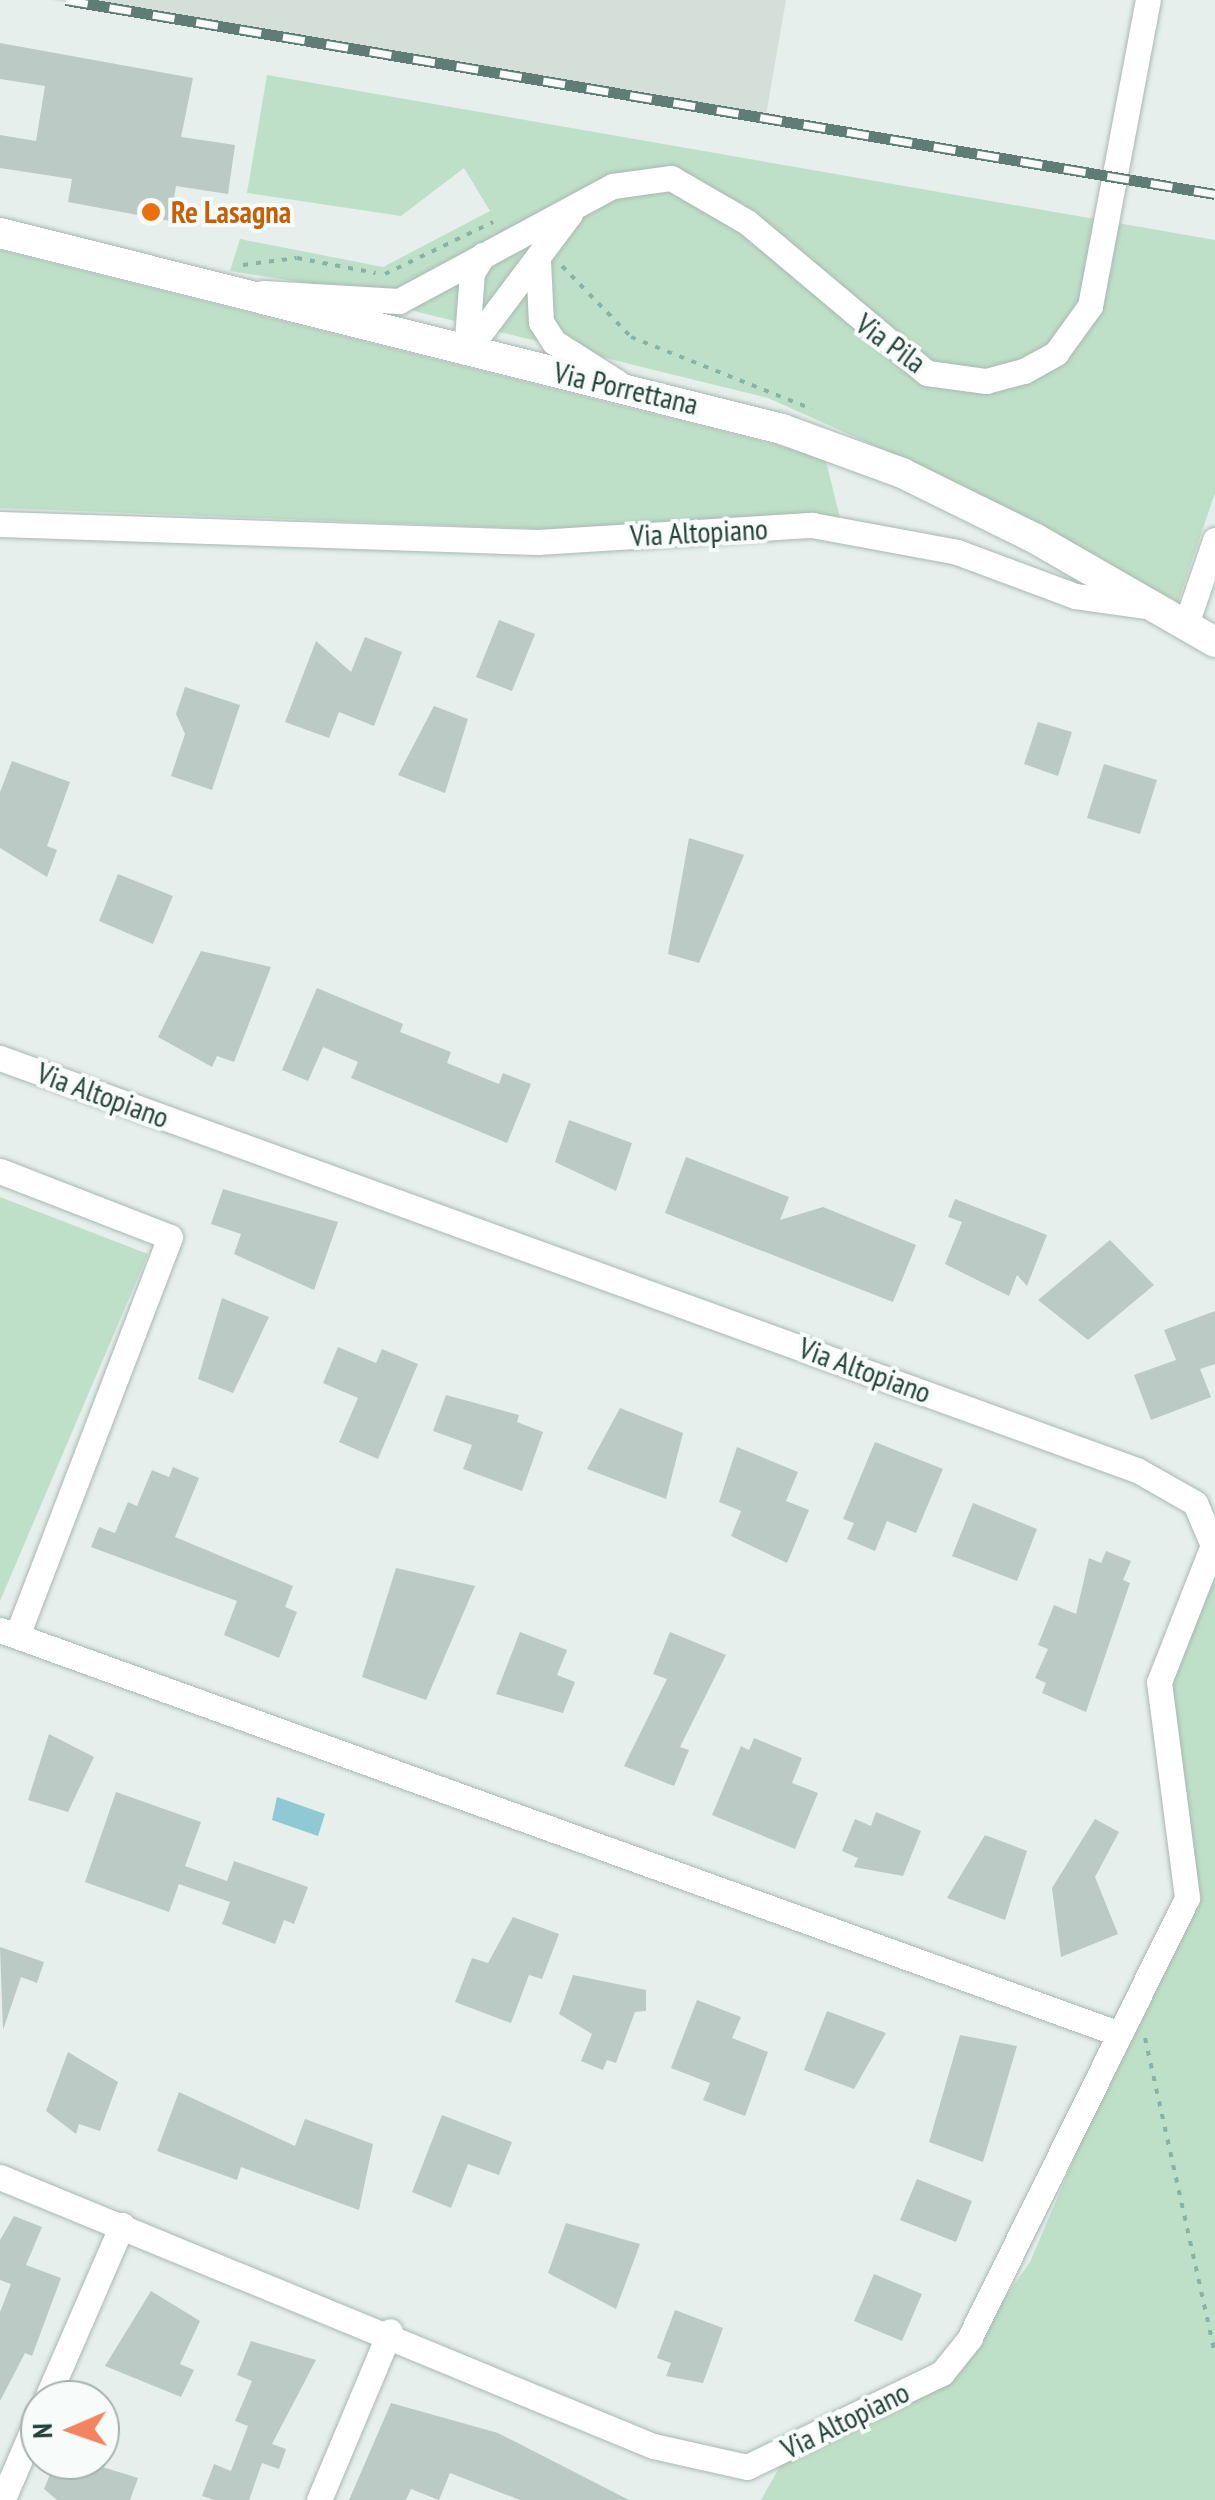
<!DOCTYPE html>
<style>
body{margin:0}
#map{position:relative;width:1215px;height:2500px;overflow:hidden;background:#e6efeb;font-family:"PT Sans Narrow",sans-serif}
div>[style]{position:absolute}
.built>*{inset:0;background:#d4dfda}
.green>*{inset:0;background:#bfe0c8}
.water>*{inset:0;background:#8ec9d4}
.building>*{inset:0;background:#bbcac4}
.path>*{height:4px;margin-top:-2px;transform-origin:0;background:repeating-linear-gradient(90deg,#86b3a5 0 5px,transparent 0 13px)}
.roads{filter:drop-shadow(0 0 2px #a8b8b2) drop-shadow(0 0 2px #a8b8b2)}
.minor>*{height:25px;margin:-12.5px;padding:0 12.5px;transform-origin:12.5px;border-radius:12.5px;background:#fff}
.secondary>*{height:30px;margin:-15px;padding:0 15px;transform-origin:15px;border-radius:15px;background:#fff}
.rail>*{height:11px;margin-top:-5.5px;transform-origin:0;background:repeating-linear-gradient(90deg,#f7fbf9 0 22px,#5f7d75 0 44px);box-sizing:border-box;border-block:2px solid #5f7d75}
.dots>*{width:28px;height:28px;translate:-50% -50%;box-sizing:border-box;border:5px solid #f7fbf9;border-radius:50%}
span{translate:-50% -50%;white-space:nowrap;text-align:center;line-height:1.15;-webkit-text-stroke:8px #f7fbf9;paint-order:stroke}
.food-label{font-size:30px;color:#c56008;font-weight:700}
.left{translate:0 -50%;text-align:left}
.street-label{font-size:30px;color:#24423a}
.north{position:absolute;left:20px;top:2380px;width:100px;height:100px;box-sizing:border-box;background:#f7fbf9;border:2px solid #a3b1ad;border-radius:50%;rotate:268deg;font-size:28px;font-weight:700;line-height:40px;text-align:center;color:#24423a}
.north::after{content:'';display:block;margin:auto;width:35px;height:45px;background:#f4845f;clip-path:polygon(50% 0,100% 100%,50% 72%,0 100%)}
</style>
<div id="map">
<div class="built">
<div style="clip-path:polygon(52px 0,786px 0,766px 115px)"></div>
</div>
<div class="green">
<div style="clip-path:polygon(267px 75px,1215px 240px,1215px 493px,1178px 602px,933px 472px,768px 398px,418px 312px,377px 294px,230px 271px,240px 239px,383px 267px,490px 211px,464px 168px,401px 216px,247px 193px)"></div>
<div style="clip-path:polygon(0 250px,825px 457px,840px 518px,671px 534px,0 508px)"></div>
<div style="clip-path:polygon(0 1197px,148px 1254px,0 1601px)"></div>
<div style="clip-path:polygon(1215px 1568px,1215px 2500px,761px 2500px,783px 2461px,951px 2375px,1030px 2262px,1192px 1881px,1163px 1703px)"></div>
</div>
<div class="water">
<div style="clip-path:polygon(277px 1797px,325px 1814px,318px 1836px,272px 1820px)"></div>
</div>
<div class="building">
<div style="clip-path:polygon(0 43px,193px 78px,181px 137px,235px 145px,228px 194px,176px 186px,170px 221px,68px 202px,72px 179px,0 168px,0 135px,36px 141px,45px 86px,0 79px)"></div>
<div style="clip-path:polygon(499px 620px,535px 634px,512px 691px,476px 677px)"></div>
<div style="clip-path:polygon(365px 637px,402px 652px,374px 726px,339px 712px,329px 738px,285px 722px,316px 641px,351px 672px)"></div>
<div style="clip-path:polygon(185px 687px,240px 705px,212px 790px,171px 776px,185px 734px,176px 714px)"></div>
<div style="clip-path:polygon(434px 706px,468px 719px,445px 793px,398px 775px)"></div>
<div style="clip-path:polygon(1038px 722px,1072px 732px,1058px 776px,1024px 764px)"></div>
<div style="clip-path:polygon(12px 761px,70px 782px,47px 846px,57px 850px,47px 877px,0 848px,0 792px)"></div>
<div style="clip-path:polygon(1104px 764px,1157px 780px,1140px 834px,1087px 818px)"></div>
<div style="clip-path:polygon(689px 838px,744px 855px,699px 963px,668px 954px)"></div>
<div style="clip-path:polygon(118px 874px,173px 896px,153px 944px,99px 921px)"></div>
<div style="clip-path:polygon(201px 951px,271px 967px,234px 1062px,217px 1056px,212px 1067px,158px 1037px)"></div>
<div style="clip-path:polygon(317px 988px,403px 1024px,400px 1032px,451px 1052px,447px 1063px,499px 1084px,503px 1073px,531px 1084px,507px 1143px,351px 1078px,358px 1062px,323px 1047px,308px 1081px,282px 1070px)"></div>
<div style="clip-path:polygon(569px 1120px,632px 1143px,616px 1191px,555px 1162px)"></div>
<div style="clip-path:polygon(686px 1157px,789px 1197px,780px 1220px,823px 1207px,916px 1245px,893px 1302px,665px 1213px)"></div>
<div style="clip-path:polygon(223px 1189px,338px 1222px,314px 1290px,234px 1254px,241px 1234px,211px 1224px)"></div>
<div style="clip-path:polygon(955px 1199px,1047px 1235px,1027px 1286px,1017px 1275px,1009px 1296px,945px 1264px,962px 1222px,948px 1217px)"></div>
<div style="clip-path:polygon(1110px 1240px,1154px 1285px,1088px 1340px,1038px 1300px)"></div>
<div style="clip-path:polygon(222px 1298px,269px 1317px,233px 1393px,198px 1379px)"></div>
<div style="clip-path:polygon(1215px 1311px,1215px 1364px,1200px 1369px,1211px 1397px,1151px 1420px,1134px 1375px,1176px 1360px,1164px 1330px)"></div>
<div style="clip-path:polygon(338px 1347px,376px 1363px,382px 1349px,418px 1364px,378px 1459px,339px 1442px,358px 1398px,323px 1383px)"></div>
<div style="clip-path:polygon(446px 1395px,519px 1415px,517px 1422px,543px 1432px,522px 1491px,463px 1469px,472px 1445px,433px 1431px)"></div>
<div style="clip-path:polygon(620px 1408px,683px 1433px,666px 1499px,587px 1469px)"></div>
<div style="clip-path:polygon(875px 1442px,943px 1469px,916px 1533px,887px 1521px,875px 1551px,847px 1539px,854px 1523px,843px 1519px)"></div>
<div style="clip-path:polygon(737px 1447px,798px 1472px,786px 1501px,809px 1510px,787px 1563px,731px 1536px,741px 1511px,719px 1502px)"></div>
<div style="clip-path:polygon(173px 1467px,199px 1478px,175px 1537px,293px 1586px,285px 1607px,297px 1612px,279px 1658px,224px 1635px,237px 1601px,91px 1547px,99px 1527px,115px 1533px,128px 1502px,137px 1506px,152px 1470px,169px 1477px)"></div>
<div style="clip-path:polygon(973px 1503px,1037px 1529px,1017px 1581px,952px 1556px)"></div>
<div style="clip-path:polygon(1106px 1551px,1131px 1561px,1123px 1580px,1130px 1583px,1086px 1712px,1042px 1693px,1046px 1683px,1035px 1678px,1048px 1649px,1038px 1645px,1054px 1605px,1076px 1614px,1089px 1558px,1101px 1563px)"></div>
<div style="clip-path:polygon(396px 1568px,475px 1586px,426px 1700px,362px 1677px)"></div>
<div style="clip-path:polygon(520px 1632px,567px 1650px,557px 1675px,575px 1682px,563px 1713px,496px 1694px)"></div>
<div style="clip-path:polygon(670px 1632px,726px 1655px,680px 1747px,689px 1750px,674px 1786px,624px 1766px,667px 1679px,653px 1674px)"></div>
<div style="clip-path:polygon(49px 1734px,94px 1757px,68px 1812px,28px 1800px)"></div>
<div style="clip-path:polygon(754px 1738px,802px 1758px,792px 1783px,818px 1793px,795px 1849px,712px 1815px,741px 1746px,749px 1750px)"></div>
<div style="clip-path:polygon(116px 1792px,201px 1822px,185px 1866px,227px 1881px,234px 1861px,308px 1887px,294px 1924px,284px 1920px,275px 1944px,222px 1924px,230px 1902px,179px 1884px,169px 1912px,85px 1882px)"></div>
<div style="clip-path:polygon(876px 1812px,921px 1831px,903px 1876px,854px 1867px,858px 1858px,842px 1851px,855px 1819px,871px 1826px)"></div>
<div style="clip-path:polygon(1095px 1819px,1119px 1832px,1095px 1877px,1118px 1934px,1061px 1957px,1052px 1888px)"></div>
<div style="clip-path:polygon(985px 1835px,1027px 1851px,1005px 1920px,947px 1898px)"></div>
<div style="clip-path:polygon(513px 1917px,559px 1934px,542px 1979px,529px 1975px,511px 2023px,455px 2002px,472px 1958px,488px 1963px)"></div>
<div style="clip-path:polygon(0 1947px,44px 1962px,37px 1983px,21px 1977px,3px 2030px)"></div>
<div style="clip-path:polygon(573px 1975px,646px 1990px,646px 2011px,635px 2012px,616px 2063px,607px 2060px,603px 2070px,581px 2061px,592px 2034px,559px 2014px)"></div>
<div style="clip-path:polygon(697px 2000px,741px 2017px,732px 2038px,768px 2052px,745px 2116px,703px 2100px,710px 2083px,671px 2068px)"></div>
<div style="clip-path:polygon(827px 2011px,886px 2033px,854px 2089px,804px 2070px)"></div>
<div style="clip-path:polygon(960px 2035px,1017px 2046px,983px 2162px,929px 2142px)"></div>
<div style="clip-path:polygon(68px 2052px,118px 2082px,100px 2131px,79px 2124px,76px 2134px,46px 2111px)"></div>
<div style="clip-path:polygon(179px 2092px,295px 2146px,305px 2119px,373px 2144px,359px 2210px,241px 2167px,237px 2180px,157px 2151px)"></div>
<div style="clip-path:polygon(442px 2115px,512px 2142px,499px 2175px,468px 2164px,451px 2208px,412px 2192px)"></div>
<div style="clip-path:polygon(917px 2179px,972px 2201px,956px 2242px,900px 2220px)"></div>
<div style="clip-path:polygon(14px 2216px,42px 2227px,26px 2265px,61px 2278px,32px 2356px,25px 2353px,0 2401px,0 2312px,11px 2284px,0 2280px,0 2240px)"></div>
<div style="clip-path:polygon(566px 2223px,640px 2244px,616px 2309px,548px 2273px)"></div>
<div style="clip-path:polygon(874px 2274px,922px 2294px,902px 2341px,854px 2321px)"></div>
<div style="clip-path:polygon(151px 2291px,200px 2321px,180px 2364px,194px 2370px,181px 2397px,105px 2366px)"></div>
<div style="clip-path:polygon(675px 2310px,723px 2328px,703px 2383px,666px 2376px,671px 2363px,657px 2358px)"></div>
<div style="clip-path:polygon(251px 2341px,316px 2360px,272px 2444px,286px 2449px,279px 2469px,262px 2463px,249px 2500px,214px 2500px,202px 2496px,214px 2464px,231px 2471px,248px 2426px,235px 2421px,252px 2381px,237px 2375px)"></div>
<div style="clip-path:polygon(391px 2403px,498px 2433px,629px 2500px,520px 2500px,450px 2473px,439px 2500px,411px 2489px,406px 2500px,349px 2500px)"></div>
<div style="clip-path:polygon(56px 2460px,80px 2460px,138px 2478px,130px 2500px,57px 2500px,44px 2489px)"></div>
</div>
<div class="path">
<div style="left:243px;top:265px;width:54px;rotate:-7.4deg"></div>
<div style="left:297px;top:258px;width:80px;rotate:10.8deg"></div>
<div style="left:562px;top:266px;width:99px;rotate:45.8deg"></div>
<div style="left:631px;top:337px;width:195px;rotate:21.7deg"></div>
<div style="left:385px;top:274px;width:120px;rotate:-25.7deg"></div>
<div style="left:1145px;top:2038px;width:323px;rotate:77.5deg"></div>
</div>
<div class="roads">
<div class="minor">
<div style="left:538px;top:261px;width:61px;rotate:87.2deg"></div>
<div style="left:541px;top:322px;width:24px;rotate:57deg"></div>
<div style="left:554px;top:342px;width:75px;rotate:32.4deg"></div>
<div style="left:263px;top:293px;width:136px;rotate:3.4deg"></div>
<div style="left:399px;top:301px;width:243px;rotate:-28.3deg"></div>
<div style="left:613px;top:186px;width:59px;rotate:-7.9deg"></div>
<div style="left:671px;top:178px;width:88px;rotate:30.1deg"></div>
<div style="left:747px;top:222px;width:235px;rotate:40deg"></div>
<div style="left:927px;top:373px;width:60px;rotate:7.7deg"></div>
<div style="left:986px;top:381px;width:39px;rotate:-15deg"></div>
<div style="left:1024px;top:371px;width:37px;rotate:-29deg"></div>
<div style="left:1056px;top:353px;width:58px;rotate:-54.1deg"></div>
<div style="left:1090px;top:306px;width:311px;rotate:-79.3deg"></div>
<div style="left:466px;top:352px;width:173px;rotate:-53deg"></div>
<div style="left:466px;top:352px;width:79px;rotate:-85.7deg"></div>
<div style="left:472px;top:273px;width:21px;rotate:-59deg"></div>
<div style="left:0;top:524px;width:538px;rotate:1.92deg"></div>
<div style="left:538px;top:542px;width:275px;rotate:-3.6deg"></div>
<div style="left:812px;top:525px;width:147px;rotate:10.5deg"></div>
<div style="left:957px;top:552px;width:126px;rotate:20.4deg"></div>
<div style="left:1075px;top:596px;width:72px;rotate:8deg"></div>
<div style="left:1185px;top:627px;width:92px;rotate:-71deg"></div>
<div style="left:0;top:1058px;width:1209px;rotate:19.92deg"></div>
<div style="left:1137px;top:1470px;width:67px;rotate:29.6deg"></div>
<div style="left:1195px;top:1503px;width:46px;rotate:66.8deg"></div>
<div style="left:1213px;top:1545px;width:147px;rotate:111.5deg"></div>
<div style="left:1159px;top:1682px;width:218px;rotate:82.6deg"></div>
<div style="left:1187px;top:1898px;width:491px;rotate:116.3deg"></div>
<div style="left:970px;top:2338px;width:45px;rotate:128.7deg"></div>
<div style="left:942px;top:2373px;width:216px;rotate:154.3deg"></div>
<div style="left:747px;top:2467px;width:96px;rotate:-167.4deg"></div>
<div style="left:653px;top:2446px;width:706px;rotate:-157.61deg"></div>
<div style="left:0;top:1171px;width:182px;rotate:21.2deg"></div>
<div style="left:170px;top:1237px;width:427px;rotate:111deg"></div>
<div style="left:0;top:1630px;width:1184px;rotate:19.84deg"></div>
<div style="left:46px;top:2400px;width:191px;rotate:-66.5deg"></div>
<div style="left:4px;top:2496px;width:90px;rotate:-66.6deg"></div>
<div style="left:319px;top:2500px;width:183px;rotate:-67.2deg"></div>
</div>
<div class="secondary">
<div style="left:0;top:233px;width:806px;rotate:14.07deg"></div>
<div style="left:782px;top:429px;width:128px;rotate:20.1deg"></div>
<div style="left:902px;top:473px;width:149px;rotate:26.2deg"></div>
<div style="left:1036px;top:539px;width:207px;rotate:29.9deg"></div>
</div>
</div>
<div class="rail">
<div style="left:66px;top:0;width:1165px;rotate:9.58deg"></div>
</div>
<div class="dots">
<div style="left:151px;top:212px;background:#e8710a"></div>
</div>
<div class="food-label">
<span class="left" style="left:171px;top:212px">Re Lasagna</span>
</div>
<div class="street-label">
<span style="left:891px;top:343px;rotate:36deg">Via Pila</span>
<span style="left:626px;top:388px;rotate:13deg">Via Porrettana</span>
<span style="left:699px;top:532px;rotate:-3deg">Via Altopiano</span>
<span style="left:103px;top:1095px;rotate:20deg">Via Altopiano</span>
<span style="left:865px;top:1370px;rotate:20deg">Via Altopiano</span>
<span style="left:845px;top:2420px;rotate:-26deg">Via Altopiano</span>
</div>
<div class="north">N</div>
</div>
